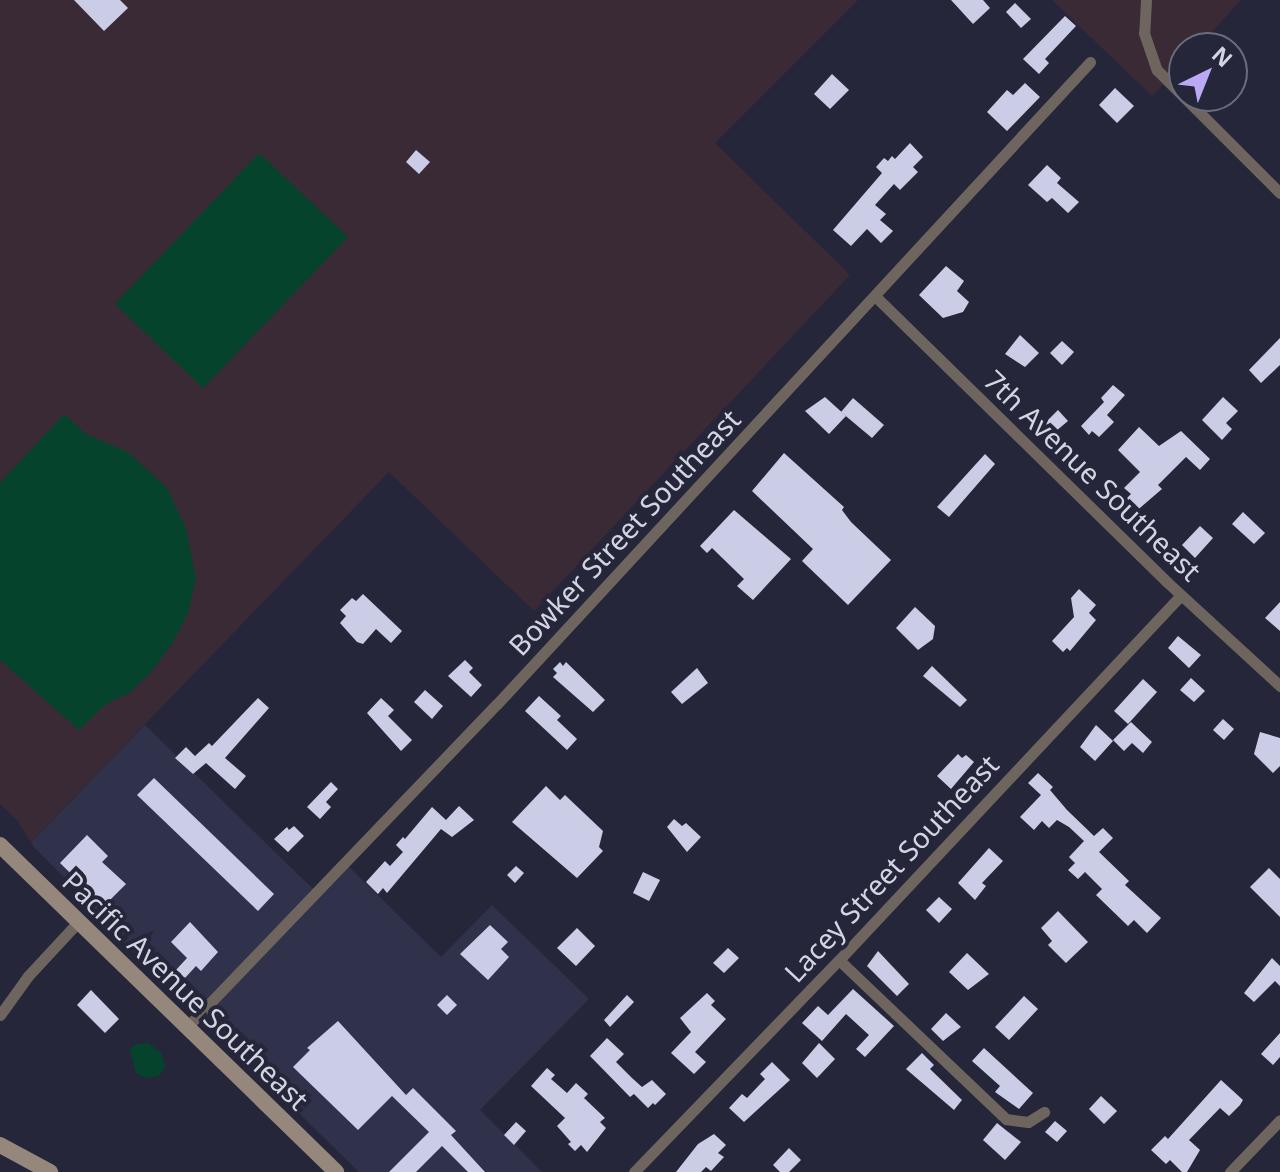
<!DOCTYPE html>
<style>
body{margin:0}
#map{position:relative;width:1280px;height:1172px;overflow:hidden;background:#26263a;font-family:"Noto Sans",sans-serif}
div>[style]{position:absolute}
.built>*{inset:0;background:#30314a}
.education>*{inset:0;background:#3a2a36}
.green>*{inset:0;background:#05432d}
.building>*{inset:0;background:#cbcde7}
.minor>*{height:11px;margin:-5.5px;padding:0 5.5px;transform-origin:5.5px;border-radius:5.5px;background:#6e655e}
.secondary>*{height:16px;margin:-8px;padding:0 8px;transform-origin:8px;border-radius:8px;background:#95877b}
span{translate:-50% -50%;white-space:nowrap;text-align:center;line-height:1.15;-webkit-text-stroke:8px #26263a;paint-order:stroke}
.street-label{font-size:28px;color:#d4d5e2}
.north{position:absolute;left:1168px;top:32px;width:80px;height:80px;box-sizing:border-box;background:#26263a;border:2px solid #6c6c7d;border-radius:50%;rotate:43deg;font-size:22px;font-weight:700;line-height:32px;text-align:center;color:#d4d5e2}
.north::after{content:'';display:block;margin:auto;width:28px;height:36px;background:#bca9f5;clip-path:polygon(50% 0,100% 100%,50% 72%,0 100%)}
</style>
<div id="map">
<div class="built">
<div style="clip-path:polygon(145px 725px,315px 891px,344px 862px,441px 957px,492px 905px,589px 999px,480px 1110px,542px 1172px,359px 1172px,93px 913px,89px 903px,34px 847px,31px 842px)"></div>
</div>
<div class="education">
<div style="clip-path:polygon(0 0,858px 0,715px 143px,850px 275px,534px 611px,389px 472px,31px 842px,17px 820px,0 804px)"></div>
<div style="clip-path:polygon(1052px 0,1241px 0,1197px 48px,1184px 48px,1184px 62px,1152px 96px)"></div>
</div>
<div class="green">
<div style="clip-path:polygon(259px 153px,348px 237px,203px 388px,115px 304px)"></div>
<div style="clip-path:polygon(64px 414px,86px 434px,128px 452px,167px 488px,186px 528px,196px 579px,188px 613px,172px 644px,150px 673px,129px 693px,106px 704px,79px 730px,0 660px,0 483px)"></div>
<div style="clip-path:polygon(149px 1043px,161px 1053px,165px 1067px,159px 1076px,145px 1078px,136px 1073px,130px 1049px,136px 1044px)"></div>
</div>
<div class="building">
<div style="clip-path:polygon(74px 0,120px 0,128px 8px,104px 31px)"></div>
<div style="clip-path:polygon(951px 0,983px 0,990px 8px,973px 24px)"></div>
<div style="clip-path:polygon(1015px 3px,1031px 19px,1021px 28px,1006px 12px)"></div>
<div style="clip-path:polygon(1065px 16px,1076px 26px,1045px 59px,1049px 63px,1039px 74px,1023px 59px)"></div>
<div style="clip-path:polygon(832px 74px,849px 90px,830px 109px,814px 94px)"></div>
<div style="clip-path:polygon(1025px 83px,1040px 97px,1007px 131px,987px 112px,1007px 90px,1013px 95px)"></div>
<div style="clip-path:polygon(1115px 88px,1134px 106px,1117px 123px,1099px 105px)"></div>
<div style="clip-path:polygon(910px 143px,923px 157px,913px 167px,918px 172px,900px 190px,894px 184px,875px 205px,886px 214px,880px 220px,893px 231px,881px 243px,867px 229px,851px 246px,833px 230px,882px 173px,876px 167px,884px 158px,888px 161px,892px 156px,895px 159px)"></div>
<div style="clip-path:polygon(416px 150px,430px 162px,419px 174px,406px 162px)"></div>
<div style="clip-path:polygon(1047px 165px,1061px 178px,1057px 183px,1079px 202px,1068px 213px,1052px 198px,1047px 202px,1028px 185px)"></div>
<div style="clip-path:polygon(946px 266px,964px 281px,957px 291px,969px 302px,963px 312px,943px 318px,919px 295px)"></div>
<div style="clip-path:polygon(1020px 335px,1039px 353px,1025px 367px,1005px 354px)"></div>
<div style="clip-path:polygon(1280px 338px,1280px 365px,1261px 383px,1249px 370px)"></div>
<div style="clip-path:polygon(1062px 341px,1074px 352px,1062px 365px,1050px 353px)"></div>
<div style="clip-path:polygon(1113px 385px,1125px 395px,1107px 415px,1114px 422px,1099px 437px,1092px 431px,1089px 435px,1081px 426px,1104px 402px,1101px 398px)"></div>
<div style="clip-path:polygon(825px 397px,846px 416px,829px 434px,805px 411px)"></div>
<div style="clip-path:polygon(1223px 397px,1238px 411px,1226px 423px,1232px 429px,1222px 440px,1202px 420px)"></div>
<div style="clip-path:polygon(853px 398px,884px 425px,872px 438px,841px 412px)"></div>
<div style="clip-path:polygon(1058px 410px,1068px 421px,1050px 436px,1043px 428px,1044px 424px)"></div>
<div style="clip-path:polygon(1139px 427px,1159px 446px,1181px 431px,1210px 459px,1200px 470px,1186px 457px,1158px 485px,1162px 489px,1134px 513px,1123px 502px,1131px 494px,1124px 488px,1140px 472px,1118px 450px)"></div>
<div style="clip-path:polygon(784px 453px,844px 507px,842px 510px,851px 522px,891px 560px,848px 605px,802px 561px,813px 549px,752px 491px)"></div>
<div style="clip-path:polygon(985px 454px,995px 464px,949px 517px,937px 507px)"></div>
<div style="clip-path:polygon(734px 510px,791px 559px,753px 600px,737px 586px,744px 579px,712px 548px,707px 553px,700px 546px)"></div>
<div style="clip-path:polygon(1243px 512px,1265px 533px,1254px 544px,1232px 524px)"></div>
<div style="clip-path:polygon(1200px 526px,1213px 538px,1195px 558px,1182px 545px)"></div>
<div style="clip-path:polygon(1079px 589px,1096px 605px,1089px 613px,1096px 620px,1070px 651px,1067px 648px,1063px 652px,1052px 641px,1074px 617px,1071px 598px)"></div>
<div style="clip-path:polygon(363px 594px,402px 631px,391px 643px,376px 629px,363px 644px,357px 642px,340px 623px,346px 616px,340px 610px,352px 598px,356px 601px)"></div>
<div style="clip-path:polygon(1280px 602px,1280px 631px,1265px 618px)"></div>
<div style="clip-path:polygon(915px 607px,935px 626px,933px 639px,918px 650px,896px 628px)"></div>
<div style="clip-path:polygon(1178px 636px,1201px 655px,1189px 668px,1168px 648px)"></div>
<div style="clip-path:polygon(465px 660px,473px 668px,469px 672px,482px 685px,471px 697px,448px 676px)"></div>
<div style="clip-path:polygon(560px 662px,563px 666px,566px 662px,605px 700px,593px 712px,553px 677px,557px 673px,553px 669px)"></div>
<div style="clip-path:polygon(932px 666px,967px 700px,960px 707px,923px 676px)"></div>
<div style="clip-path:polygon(697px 668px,708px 683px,682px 704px,671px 692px)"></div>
<div style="clip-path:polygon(1191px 678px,1205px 691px,1194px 702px,1180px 690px)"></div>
<div style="clip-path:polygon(1143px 679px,1157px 692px,1128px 724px,1114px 711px)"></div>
<div style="clip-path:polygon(425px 690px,443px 706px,432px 719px,414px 702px)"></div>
<div style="clip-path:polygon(539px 696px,561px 716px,557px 720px,577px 739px,567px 750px,525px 711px)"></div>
<div style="clip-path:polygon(258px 698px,269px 708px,225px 758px,246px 776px,235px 789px,206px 763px,193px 774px,175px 758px,186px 747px,195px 756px,209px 743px,212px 746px)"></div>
<div style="clip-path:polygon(381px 698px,394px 710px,388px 716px,412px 740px,401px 751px,367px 713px)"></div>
<div style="clip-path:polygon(1223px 719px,1234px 729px,1224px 740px,1213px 730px)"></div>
<div style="clip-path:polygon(1131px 722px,1152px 742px,1143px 753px,1132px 743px,1124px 751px,1113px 740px)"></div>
<div style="clip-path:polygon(1096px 725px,1113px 741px,1095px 761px,1080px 747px)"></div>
<div style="clip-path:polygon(1260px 732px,1280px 738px,1280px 766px,1273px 773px,1254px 754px)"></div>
<div style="clip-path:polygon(958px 754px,962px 758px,966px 755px,974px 762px,951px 789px,937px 776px)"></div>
<div style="clip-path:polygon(1038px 773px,1053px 787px,1050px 790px,1067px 810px,1094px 836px,1103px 828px,1113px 838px,1099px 852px,1129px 881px,1125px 885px,1161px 918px,1147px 933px,1134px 920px,1128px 926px,1096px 895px,1102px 889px,1085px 872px,1078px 879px,1068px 870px,1075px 863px,1069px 857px,1084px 841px,1069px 827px,1057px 820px,1049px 828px,1042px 821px,1034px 830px,1020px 817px,1041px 795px,1028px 783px)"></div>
<div style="clip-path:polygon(154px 778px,274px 894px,258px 911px,137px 795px)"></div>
<div style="clip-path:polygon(331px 782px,338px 789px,326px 802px,331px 807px,320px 819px,307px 807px)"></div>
<div style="clip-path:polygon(546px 786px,560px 800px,565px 795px,603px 831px,599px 847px,603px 851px,577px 878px,512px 822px)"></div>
<div style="clip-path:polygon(459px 806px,474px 820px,452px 837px,441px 829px,387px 893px,383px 888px,378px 894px,366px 882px,385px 861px,390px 866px,403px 852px,396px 845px,403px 837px,405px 839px,432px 807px,446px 820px)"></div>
<div style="clip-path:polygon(674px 819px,682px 826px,686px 823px,701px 837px,687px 852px,667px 827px)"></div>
<div style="clip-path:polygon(294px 826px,304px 836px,288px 852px,274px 839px,287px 827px,289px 830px)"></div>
<div style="clip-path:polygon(87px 835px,108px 856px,102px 862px,126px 884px,104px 906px,60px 863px)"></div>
<div style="clip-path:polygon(989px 848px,1003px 861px,982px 883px,986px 886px,975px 900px,958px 883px)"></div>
<div style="clip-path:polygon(516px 866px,524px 873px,515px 883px,507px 875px)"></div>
<div style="clip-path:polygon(1269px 868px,1280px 879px,1280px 917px,1250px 887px)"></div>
<div style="clip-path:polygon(643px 872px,660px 880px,649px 901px,633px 893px)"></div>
<div style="clip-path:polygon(939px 897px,952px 909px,939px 923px,926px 910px)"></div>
<div style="clip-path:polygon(1058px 911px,1088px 942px,1066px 963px,1048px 945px,1052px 941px,1041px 928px)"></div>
<div style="clip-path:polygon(190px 922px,218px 952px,201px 971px,196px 966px,185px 978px,176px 970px,187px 958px,171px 942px)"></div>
<div style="clip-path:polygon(490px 925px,508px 942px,501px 949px,509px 957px,488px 980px,460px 954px)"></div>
<div style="clip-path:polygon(577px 928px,595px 946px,576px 966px,557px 948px)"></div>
<div style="clip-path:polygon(728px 948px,739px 958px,724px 973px,713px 963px)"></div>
<div style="clip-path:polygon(878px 951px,909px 984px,897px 996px,867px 966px)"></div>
<div style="clip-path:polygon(967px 953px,989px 974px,968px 990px,949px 972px)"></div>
<div style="clip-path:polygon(1272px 958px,1280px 966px,1280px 986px,1275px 981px,1254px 1002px,1244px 993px)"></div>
<div style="clip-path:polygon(853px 989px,894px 1026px,865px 1057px,856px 1049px,869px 1035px,846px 1014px,822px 1041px,802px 1023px,818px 1006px,828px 1015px)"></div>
<div style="clip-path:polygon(91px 990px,119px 1019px,105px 1033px,77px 1005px)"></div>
<div style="clip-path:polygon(707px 993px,715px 1001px,711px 1005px,726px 1019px,695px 1052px,706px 1062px,694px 1074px,671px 1053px,691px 1032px,680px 1018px)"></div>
<div style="clip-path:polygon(447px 995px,457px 1005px,447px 1015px,437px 1005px)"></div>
<div style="clip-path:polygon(627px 995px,634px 1002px,610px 1027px,604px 1020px)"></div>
<div style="clip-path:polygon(1024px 996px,1038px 1009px,1009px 1040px,995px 1027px)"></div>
<div style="clip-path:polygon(946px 1013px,961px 1027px,943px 1041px,931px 1029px)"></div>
<div style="clip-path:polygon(338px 1021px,406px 1095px,413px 1088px,456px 1131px,451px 1135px,485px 1172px,468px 1172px,442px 1146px,416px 1172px,389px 1172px,429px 1132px,392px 1096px,358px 1130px,293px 1067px,310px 1050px,307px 1048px)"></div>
<div style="clip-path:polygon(1280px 1033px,1280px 1057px,1273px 1065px,1261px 1054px)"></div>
<div style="clip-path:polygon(607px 1038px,624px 1054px,616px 1062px,632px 1078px,642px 1087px,652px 1080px,666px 1094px,655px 1105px,653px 1103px,648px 1108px,634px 1094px,630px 1097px,590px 1056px)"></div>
<div style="clip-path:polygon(819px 1043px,835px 1059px,817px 1078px,802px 1063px)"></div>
<div style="clip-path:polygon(984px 1048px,1033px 1093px,1019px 1109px,995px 1092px,1000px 1086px,972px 1061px)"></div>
<div style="clip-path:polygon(922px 1053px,934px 1065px,930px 1069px,962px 1100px,954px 1110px,906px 1069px)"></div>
<div style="clip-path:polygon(772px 1062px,790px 1080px,744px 1122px,729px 1108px,742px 1094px,747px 1098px,765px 1079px,760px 1074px)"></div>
<div style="clip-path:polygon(547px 1068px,555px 1075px,551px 1079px,567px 1093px,576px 1083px,588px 1094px,584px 1098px,605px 1118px,600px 1122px,606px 1128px,587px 1152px,581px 1145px,575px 1151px,568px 1144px,571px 1142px,557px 1126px,565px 1118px,531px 1086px)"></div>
<div style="clip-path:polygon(1221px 1080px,1243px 1100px,1240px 1105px,1229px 1116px,1220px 1108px,1189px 1140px,1200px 1150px,1187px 1172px,1182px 1172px,1170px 1160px,1166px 1164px,1151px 1150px,1165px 1136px,1168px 1139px)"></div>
<div style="clip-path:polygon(1101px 1096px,1117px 1111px,1104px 1124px,1089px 1109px)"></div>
<div style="clip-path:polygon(1055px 1121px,1067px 1131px,1057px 1142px,1045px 1132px)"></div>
<div style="clip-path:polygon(516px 1122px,526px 1131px,514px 1145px,504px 1135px)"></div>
<div style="clip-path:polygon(997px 1123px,1021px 1142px,1005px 1160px,983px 1140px)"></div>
<div style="clip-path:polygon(714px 1134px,726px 1145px,718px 1153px,724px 1157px,711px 1171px,706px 1167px,701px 1172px,676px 1172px,698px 1144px)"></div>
<div style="clip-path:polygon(789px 1148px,801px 1160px,789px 1172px,780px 1172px,773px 1165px)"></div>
</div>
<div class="minor">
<div style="left:1146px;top:0;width:33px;rotate:93deg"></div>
<div style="left:1144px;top:33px;width:39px;rotate:71deg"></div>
<div style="left:1157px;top:70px;width:174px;rotate:45deg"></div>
<div style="left:876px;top:297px;width:407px;rotate:44.4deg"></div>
<div style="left:1167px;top:582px;width:154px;rotate:42.6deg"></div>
<div style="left:839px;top:960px;width:231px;rotate:43.6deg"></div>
<div style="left:1006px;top:1119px;width:22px;rotate:8deg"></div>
<div style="left:1028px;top:1122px;width:19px;rotate:-32deg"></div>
<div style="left:0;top:1015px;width:48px;rotate:-54.3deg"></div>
<div style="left:28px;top:976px;width:74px;rotate:-47.2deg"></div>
<div style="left:186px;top:1028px;width:449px;rotate:-46.2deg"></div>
<div style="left:497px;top:704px;width:874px;rotate:-47.27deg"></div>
<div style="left:634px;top:1172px;width:295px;rotate:-46deg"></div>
<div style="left:839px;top:960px;width:500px;rotate:-46.86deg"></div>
<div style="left:1230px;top:1172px;width:72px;rotate:-46.1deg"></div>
</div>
<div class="secondary">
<div style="left:0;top:845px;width:469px;rotate:44.2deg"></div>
<div style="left:0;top:1145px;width:57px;rotate:28.4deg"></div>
</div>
<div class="street-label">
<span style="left:1093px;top:475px;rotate:44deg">7th Avenue Southeast</span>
<span style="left:624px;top:532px;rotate:-47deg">Bowker Street Southeast</span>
<span style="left:891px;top:868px;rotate:-47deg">Lacey Street Southeast</span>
<span style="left:186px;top:990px;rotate:44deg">Pacific Avenue Southeast</span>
</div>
<div class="north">N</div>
</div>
